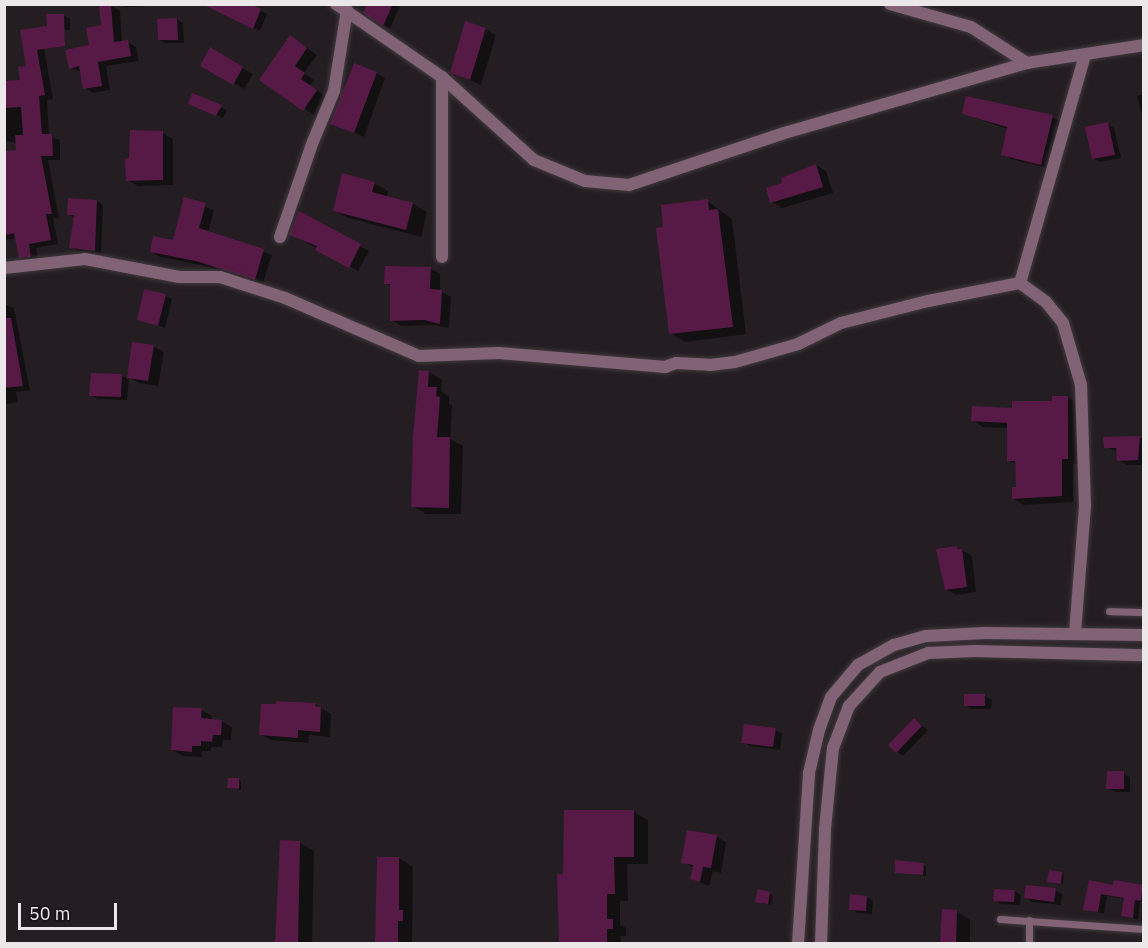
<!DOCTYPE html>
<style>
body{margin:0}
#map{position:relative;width:1148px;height:948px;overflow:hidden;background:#241e22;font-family:"IBM Plex Sans",sans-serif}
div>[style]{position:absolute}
.shadow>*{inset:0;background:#0007}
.building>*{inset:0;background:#571946}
.roads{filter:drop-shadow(0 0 2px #403a3e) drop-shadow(0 0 2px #403a3e)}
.service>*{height:7px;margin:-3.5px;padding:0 3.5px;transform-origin:3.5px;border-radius:3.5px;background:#826376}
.minor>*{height:12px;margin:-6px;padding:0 6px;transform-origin:6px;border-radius:6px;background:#826376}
span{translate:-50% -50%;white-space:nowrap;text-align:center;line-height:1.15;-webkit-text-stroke:4.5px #1b1519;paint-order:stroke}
.frame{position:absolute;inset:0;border:6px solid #ece8ea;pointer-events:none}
.scale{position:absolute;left:18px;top:903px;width:99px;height:27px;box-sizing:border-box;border:3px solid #ece8ea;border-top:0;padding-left:8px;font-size:18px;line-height:21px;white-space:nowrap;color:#ece8ea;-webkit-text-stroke:4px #1b1519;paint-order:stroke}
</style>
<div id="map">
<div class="shadow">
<div style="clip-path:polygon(121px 4px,150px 4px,150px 6px,125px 7px)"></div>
<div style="clip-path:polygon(369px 4px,401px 4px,390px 28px,383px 25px)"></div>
<div style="clip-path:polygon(111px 6px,120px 11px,122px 43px,127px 42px,136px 47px,139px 61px,106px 66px,110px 90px,93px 93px,85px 88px,82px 72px,70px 68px,90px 46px,102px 26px,101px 7px)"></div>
<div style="clip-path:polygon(260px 10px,267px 14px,260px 31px,218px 11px)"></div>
<div style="clip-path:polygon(63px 15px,70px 19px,70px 30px,55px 29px)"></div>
<div style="clip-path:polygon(176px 19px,183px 23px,184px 43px,166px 43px,159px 40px)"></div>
<div style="clip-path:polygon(485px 29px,496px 35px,481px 85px,451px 72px)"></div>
<div style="clip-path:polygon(300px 43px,317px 55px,304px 73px,314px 80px,310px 86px,327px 97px,314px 115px,261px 80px)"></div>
<div style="clip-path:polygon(36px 44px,44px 49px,53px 99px,47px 100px,49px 136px,60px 140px,60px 160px,48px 160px,59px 218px,53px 218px,58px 244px,36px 248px,38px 261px,28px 262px,20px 257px,16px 238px,4px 240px,4px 184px,17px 182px,17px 143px,4px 141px,4px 82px,22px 82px)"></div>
<div style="clip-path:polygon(210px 49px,253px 74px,244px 89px,202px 65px)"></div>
<div style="clip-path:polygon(376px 73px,385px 78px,364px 137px,332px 123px)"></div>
<div style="clip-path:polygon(1144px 94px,1144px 122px,1137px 96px)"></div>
<div style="clip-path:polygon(196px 107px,221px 107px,227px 110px,223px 118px)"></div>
<div style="clip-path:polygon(964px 114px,1052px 117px,1061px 121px,1049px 168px,1011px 159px,1003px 154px,1008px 129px)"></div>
<div style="clip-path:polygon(1107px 124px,1114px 128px,1121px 158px,1100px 162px,1093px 158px)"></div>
<div style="clip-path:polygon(163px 133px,173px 139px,173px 185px,138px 186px,127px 180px)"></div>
<div style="clip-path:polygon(816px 165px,826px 171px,833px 193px,782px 208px,772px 202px,784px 184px)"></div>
<div style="clip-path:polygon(374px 183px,388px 191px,387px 197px,413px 204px,427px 212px,421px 237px,348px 218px,334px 210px)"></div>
<div style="clip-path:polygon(185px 199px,214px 210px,208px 233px,272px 255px,263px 283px,206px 266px,160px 257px,152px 252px,174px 242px)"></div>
<div style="clip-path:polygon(97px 201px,103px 205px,101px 254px,78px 251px,71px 247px,75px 218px,68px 214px)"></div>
<div style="clip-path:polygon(707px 201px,732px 219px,746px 334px,685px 342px,671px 333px,665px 229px)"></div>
<div style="clip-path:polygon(300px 213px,369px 251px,358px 271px,300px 239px)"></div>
<div style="clip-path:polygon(431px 269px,440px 274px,440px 291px,451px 297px,449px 328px,435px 325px,401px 326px,392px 320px,391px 286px,386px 283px)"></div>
<div style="clip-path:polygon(165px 296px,172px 299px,165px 328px,139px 319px)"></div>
<div style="clip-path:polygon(4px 304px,14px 308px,30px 390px,16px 392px,18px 402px,7px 404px,4px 402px)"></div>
<div style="clip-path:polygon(134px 343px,153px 346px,164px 352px,158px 386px,139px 383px,129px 377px,127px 400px,98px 399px,91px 395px,92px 374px,122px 376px,128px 379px)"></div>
<div style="clip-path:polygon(420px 372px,429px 372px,442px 380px,441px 391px,449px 396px,449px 403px,452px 406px,450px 439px,463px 446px,461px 514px,426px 514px,413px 506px)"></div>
<div style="clip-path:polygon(1068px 397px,1079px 404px,1079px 464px,1073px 464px,1073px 502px,1024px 505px,1014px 499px,1017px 489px,1017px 465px,1009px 460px,1008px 428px,983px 427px,973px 421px)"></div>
<div style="clip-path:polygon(1105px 438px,1144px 438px,1144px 465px,1127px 465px,1118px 460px,1118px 452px,1105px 447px)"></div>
<div style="clip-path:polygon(957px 547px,972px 556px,976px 592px,956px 595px,946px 589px)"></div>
<div style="clip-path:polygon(985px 696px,992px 700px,991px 709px,972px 709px,965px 705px)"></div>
<div style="clip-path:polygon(315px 704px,331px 714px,330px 737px,309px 735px,308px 743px,271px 740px,260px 734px)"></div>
<div style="clip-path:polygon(201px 710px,212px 716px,212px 720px,221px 721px,232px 727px,231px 740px,223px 740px,222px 747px,211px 747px,211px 751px,202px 751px,202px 757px,183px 756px,172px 750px)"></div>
<div style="clip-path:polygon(915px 720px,928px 730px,903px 756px,897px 752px)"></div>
<div style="clip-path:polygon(775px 730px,782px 734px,780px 750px,750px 746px,743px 742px)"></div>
<div style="clip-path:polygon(1123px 773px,1130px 777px,1130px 792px,1115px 792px,1108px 788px)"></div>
<div style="clip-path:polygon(239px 780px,241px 782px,241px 790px,229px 788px)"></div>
<div style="clip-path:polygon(565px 812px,634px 812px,648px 820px,648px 864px,627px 864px,628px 901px,620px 901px,620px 925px,626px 928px,626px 936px,620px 936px,621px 944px,560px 944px,565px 875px)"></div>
<div style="clip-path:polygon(688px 832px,717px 837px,726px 842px,721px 873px,713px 871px,709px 886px,692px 879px,694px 868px,683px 862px)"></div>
<div style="clip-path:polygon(300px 843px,314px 851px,312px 944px,277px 944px)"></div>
<div style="clip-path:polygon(399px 858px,413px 867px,412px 944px,377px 944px)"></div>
<div style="clip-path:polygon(923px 865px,926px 866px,926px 876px,896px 872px)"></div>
<div style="clip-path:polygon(1062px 874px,1064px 875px,1063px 884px,1052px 883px)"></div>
<div style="clip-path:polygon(1090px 882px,1114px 887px,1115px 882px,1144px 887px,1144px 902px,1140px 902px,1138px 920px,1123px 915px,1125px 899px,1107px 896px,1104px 914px,1085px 909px)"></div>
<div style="clip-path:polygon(1055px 890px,1062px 894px,1061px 905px,1032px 902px,1026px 898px)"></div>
<div style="clip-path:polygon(759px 891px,773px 895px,771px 905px,760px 903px)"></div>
<div style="clip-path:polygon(1014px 891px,1021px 895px,1020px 905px,1001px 904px,995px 900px)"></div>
<div style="clip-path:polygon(867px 897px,873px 901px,872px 914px,857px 913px,850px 909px)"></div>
<div style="clip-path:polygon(956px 911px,970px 920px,970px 944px,941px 944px)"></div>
</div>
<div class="building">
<div style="clip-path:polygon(202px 4px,250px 4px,261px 9px,253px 29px)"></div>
<div style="clip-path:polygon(367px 4px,393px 4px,383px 26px,363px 13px)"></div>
<div style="clip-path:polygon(111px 5px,114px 42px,128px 40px,131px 56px,98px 62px,102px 86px,83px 89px,79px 66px,69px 69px,65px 50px,89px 45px,86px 28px,101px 25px,99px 6px)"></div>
<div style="clip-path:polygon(46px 14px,64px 14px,65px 46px,37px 50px,45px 95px,39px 96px,42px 134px,52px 134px,53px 156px,41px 156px,52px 214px,46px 214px,51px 240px,29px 244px,31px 257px,19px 258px,14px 233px,7px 235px,4px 229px,4px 151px,16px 150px,15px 135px,23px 135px,21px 107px,4px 108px,4px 81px,20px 80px,18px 67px,26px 66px,20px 30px,47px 26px)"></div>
<div style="clip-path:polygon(177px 18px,178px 40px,158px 40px,157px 19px)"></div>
<div style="clip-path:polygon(465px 21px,486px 28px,470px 80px,450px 73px)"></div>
<div style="clip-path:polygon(290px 35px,307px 48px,295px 66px,305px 73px,301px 79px,317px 90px,303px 111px,259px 80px)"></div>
<div style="clip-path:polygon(210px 47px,243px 67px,233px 85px,200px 66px)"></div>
<div style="clip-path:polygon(354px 63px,377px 72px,354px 133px,330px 124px)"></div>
<div style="clip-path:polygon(192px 93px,222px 105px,216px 116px,188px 104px)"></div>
<div style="clip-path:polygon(966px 96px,1053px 115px,1041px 165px,1001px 155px,1007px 127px,962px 114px)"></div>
<div style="clip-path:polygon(1108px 122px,1115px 155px,1092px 159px,1085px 127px)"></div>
<div style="clip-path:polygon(130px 130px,163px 131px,163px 180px,126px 181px,125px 159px,129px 158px)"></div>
<div style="clip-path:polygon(816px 164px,823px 187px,770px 203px,766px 188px,782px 183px,781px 178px)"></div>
<div style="clip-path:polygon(342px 173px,375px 182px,372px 192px,413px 203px,406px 230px,333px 211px)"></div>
<div style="clip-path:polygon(184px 197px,206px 203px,199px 228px,264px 249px,255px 280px,196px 261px,150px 252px,153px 236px,173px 240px)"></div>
<div style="clip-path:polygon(68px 198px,97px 200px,95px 251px,69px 248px,74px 215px,67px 215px)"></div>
<div style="clip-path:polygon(708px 199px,709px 210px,718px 209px,733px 327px,669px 334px,656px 228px,663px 227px,661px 205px)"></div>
<div style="clip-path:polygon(299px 211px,361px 244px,349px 268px,315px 250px,317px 246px,289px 235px)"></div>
<div style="clip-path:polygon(385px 266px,431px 267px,430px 289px,442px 290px,440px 324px,424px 320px,390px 321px,390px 284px,384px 284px)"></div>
<div style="clip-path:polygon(144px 289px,166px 294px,158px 326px,137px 320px)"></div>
<div style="clip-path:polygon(4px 318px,11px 318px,23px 386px,4px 388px)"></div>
<div style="clip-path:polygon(132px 342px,154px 345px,148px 381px,127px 378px)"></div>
<div style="clip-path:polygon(419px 370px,429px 371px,428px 387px,437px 387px,436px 396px,440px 397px,437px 437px,450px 437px,449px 508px,411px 507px,413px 436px)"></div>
<div style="clip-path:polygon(91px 373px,122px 374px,121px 397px,89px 396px)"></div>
<div style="clip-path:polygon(1052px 396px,1068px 396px,1068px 459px,1062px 459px,1062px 496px,1012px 499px,1012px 487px,1016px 487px,1015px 461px,1007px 461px,1007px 423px,971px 421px,972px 406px,1012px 408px,1012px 401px,1052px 401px)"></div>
<div style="clip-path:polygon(1140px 436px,1138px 460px,1117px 461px,1116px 448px,1104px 448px,1103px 437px)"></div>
<div style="clip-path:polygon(957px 546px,958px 549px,962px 549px,967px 587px,945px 590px,936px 549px)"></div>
<div style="clip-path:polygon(964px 694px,985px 694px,985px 706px,964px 706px)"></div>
<div style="clip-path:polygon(276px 701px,316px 703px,315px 706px,321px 707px,320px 732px,298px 730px,298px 738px,259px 735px,261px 704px,276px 704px)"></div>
<div style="clip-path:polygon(173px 707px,202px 708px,201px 718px,222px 720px,221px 735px,213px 735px,212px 742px,201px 741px,201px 746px,192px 746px,192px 752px,171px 750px)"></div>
<div style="clip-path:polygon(914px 718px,922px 726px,896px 753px,888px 745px)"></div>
<div style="clip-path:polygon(744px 724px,776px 728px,773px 747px,741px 743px)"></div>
<div style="clip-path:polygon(1107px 771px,1124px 771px,1124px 789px,1106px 789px)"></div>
<div style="clip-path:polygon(228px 778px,239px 778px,239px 789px,227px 788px)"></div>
<div style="clip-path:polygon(564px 810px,634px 810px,634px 857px,614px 857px,615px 894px,607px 894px,607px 919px,613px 919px,613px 929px,607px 929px,607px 944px,559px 944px,557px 874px,563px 874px)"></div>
<div style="clip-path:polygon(687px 830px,717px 835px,711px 868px,703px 867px,700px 882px,690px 879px,693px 865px,681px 863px)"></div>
<div style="clip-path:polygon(280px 840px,300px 841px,298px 944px,275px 944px)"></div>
<div style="clip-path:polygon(377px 857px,399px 857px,399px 910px,403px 910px,403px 921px,398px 921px,398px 944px,375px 944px)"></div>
<div style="clip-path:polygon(895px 860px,924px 863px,923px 875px,895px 873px)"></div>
<div style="clip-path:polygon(1049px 870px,1062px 872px,1061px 884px,1047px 882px)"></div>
<div style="clip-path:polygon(1089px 880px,1113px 885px,1114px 880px,1143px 885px,1141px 901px,1135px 900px,1133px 918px,1121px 916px,1124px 898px,1101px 894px,1098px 912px,1083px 910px)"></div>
<div style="clip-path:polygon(1026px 885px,1056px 888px,1054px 902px,1024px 898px)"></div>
<div style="clip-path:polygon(758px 889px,770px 892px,768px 904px,755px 902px)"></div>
<div style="clip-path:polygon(994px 889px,1015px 890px,1014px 902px,993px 901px)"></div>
<div style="clip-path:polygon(850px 894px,867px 896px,866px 911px,849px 910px)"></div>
<div style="clip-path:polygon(942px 909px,957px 910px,956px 944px,940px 944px)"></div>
</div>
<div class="roads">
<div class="service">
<div style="left:1109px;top:611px;width:35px;rotate:2deg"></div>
<div style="left:1000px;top:919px;width:144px;rotate:4deg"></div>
<div style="left:1029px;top:944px;width:24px;rotate:-90deg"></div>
</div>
<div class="minor">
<div style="left:336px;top:4px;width:129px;rotate:34.6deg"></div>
<div style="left:442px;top:77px;width:124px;rotate:42.1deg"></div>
<div style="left:534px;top:160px;width:55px;rotate:22.4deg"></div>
<div style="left:585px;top:181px;width:44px;rotate:5.2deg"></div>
<div style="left:629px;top:185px;width:163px;rotate:-18.5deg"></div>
<div style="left:784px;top:133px;width:253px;rotate:-16.1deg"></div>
<div style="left:1027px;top:63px;width:118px;rotate:-8.7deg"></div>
<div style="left:890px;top:4px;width:84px;rotate:15.9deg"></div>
<div style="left:971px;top:27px;width:67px;rotate:32.7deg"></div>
<div style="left:280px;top:237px;width:98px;rotate:-71deg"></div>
<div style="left:312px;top:144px;width:57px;rotate:-67.5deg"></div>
<div style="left:334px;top:91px;width:82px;rotate:-80.9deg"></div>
<div style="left:442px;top:257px;width:180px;rotate:-90deg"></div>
<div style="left:4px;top:268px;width:81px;rotate:-6.3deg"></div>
<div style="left:85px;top:259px;width:96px;rotate:10.8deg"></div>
<div style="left:179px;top:277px;width:41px"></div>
<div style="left:220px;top:277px;width:68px;rotate:17.9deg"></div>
<div style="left:285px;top:298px;width:146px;rotate:23.4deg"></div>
<div style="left:419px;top:356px;width:80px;rotate:-2.1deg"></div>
<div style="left:499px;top:353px;width:167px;rotate:4.8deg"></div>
<div style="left:665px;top:367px;width:12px;rotate:-20deg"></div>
<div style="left:676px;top:363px;width:34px;rotate:3deg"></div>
<div style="left:710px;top:365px;width:25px;rotate:-7deg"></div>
<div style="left:735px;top:362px;width:66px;rotate:-15.9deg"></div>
<div style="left:798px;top:344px;width:48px;rotate:-26deg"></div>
<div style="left:841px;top:323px;width:90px;rotate:-14.2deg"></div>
<div style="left:928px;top:301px;width:94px;rotate:-11.1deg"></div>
<div style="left:1020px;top:283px;width:32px;rotate:36deg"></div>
<div style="left:1046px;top:302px;width:27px;rotate:51deg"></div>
<div style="left:1063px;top:323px;width:65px;rotate:73.8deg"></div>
<div style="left:1081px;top:385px;width:121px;rotate:88.1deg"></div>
<div style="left:1085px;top:506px;width:128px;rotate:94.5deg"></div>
<div style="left:1020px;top:283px;width:237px;rotate:-74.1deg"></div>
<div style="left:798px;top:944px;width:171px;rotate:-86.3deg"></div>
<div style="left:809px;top:773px;width:44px;rotate:-76.9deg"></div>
<div style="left:819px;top:730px;width:35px;rotate:-70deg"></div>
<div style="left:831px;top:697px;width:42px;rotate:-49.8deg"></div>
<div style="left:858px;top:665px;width:41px;rotate:-29.1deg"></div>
<div style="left:894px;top:645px;width:33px;rotate:-16deg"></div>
<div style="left:926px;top:636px;width:59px;rotate:-2.9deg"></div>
<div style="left:985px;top:633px;width:159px;rotate:0.7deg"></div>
<div style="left:821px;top:944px;width:115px;rotate:-88deg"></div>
<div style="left:825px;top:829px;width:81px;rotate:-84.4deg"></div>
<div style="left:833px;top:748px;width:45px;rotate:-69.1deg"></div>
<div style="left:849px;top:706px;width:46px;rotate:-47.6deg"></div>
<div style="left:880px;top:672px;width:52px;rotate:-21.6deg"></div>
<div style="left:928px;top:653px;width:47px;rotate:-2.4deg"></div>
<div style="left:975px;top:651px;width:169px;rotate:1.4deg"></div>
</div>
</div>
<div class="frame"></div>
<div class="scale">50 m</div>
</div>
